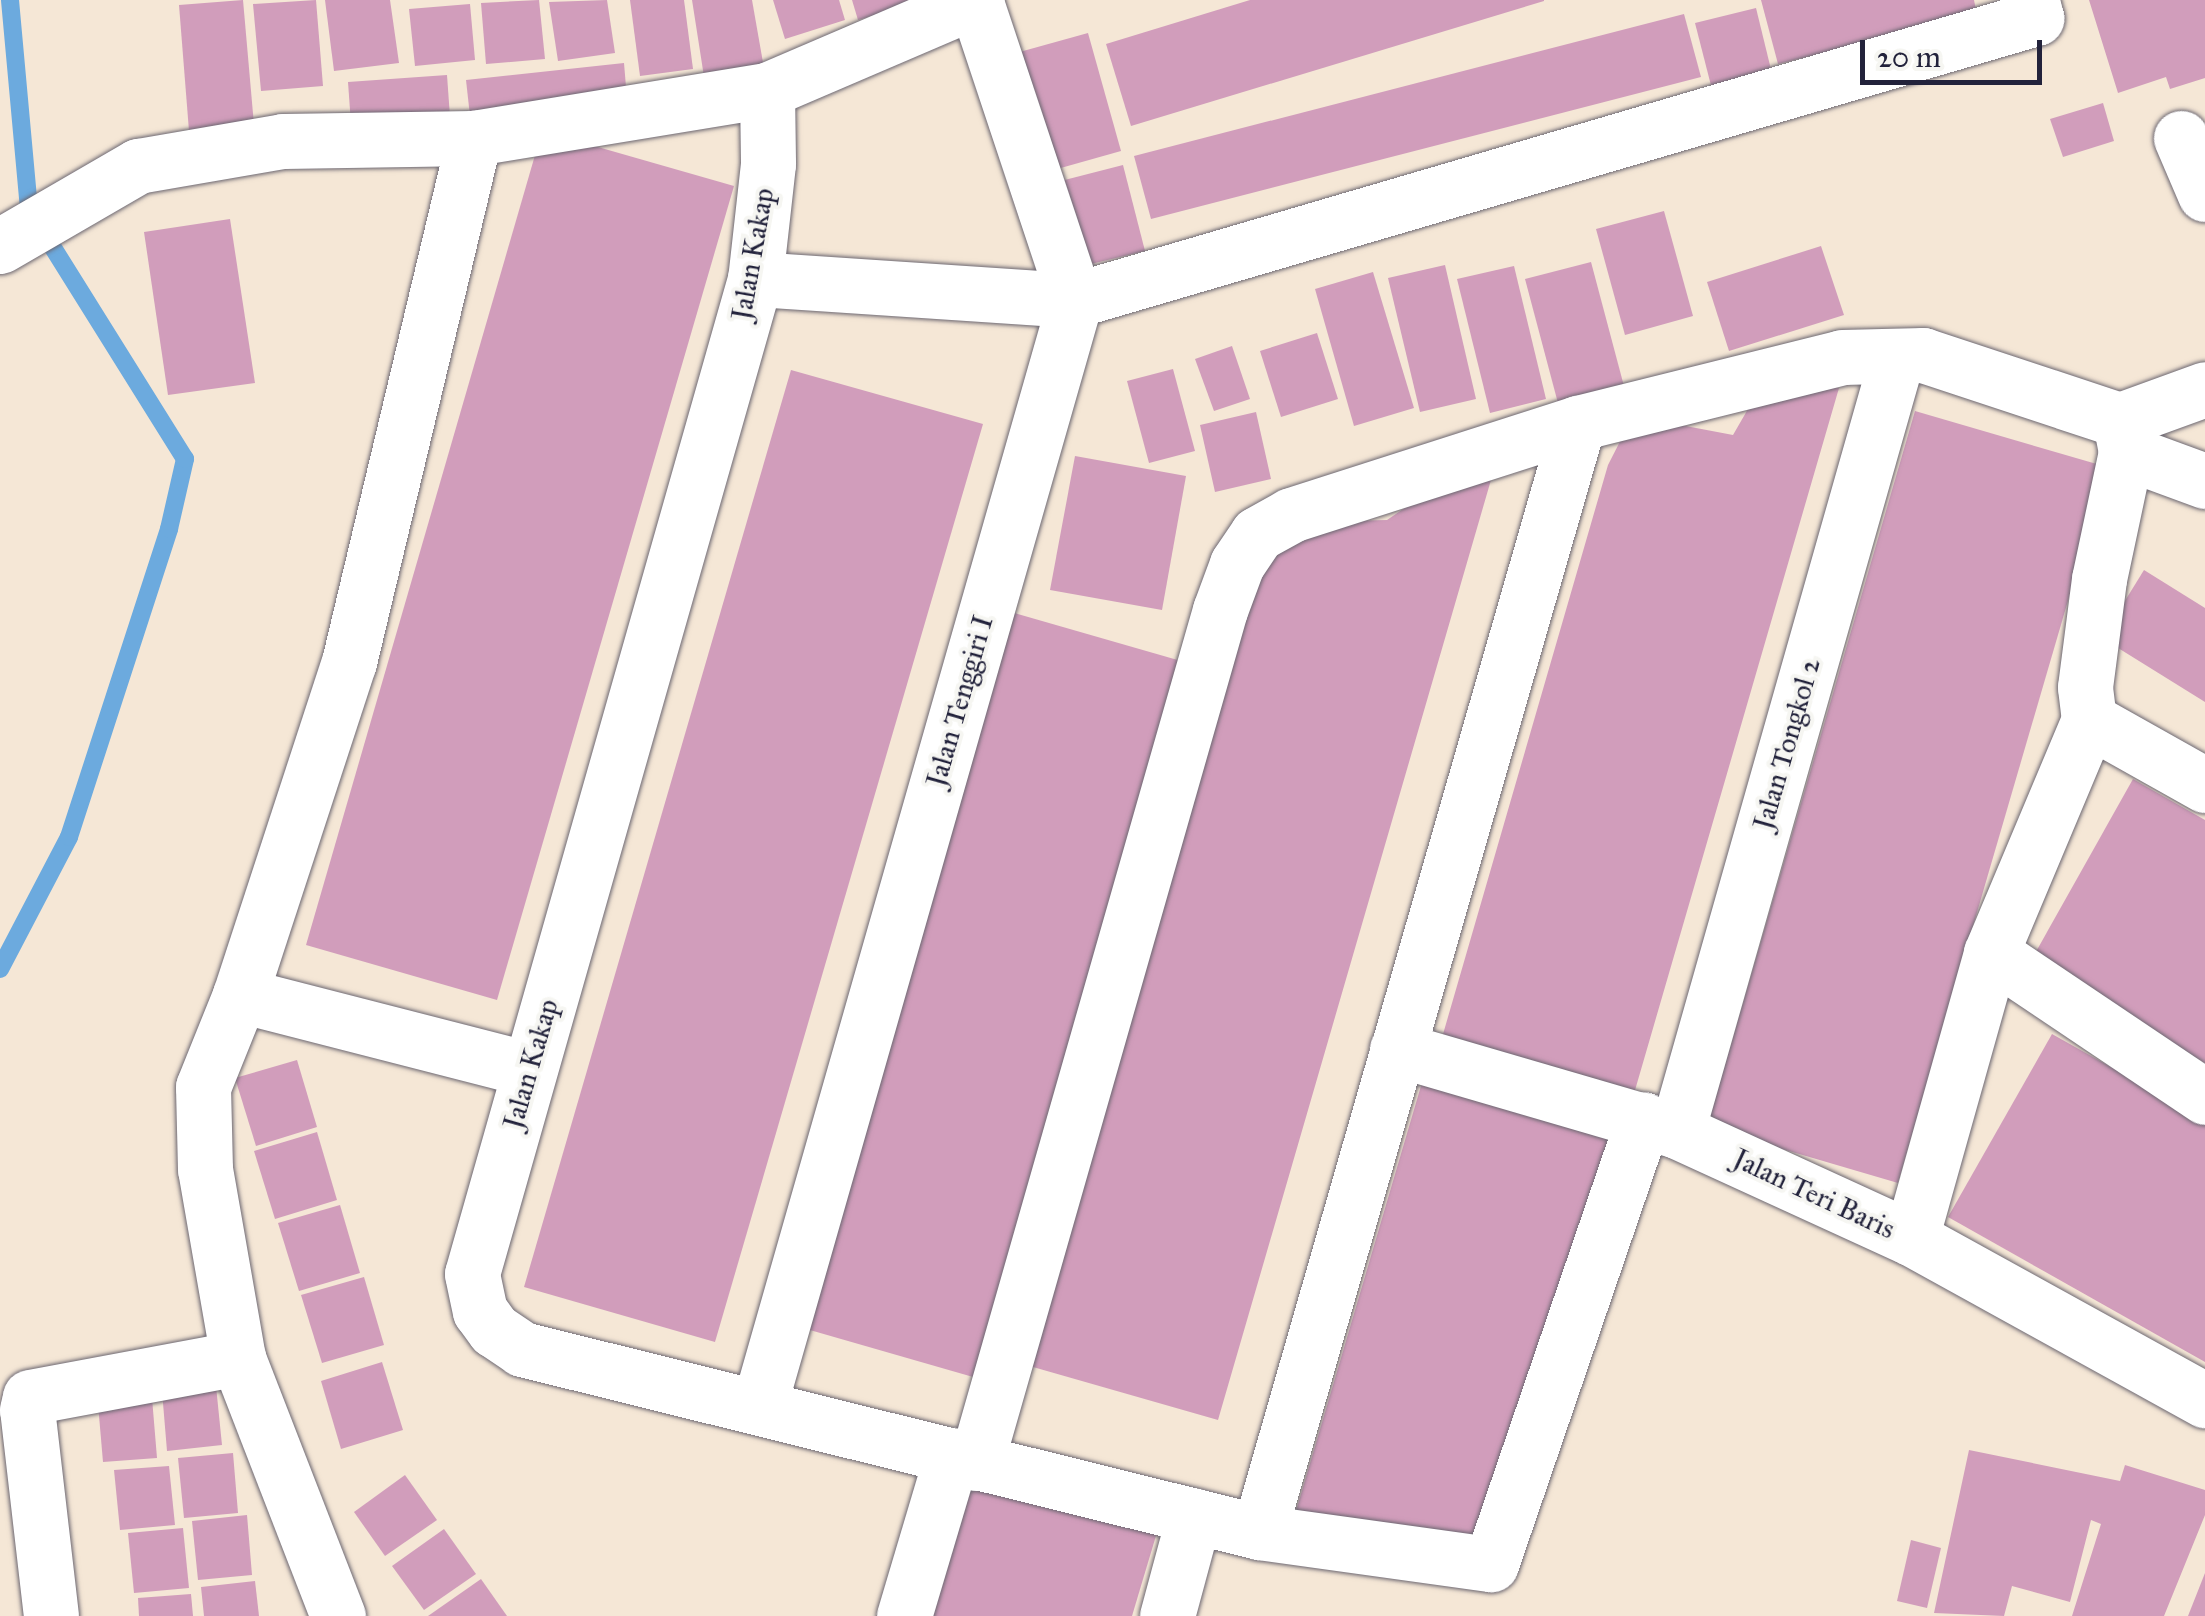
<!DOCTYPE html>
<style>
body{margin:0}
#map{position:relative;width:2205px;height:1616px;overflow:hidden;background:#f5e7d6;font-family:"IM FELL Great Primer",serif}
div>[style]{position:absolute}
.stream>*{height:18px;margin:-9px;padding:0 9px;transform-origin:9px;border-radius:9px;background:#6caade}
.building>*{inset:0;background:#d19dbb}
.roads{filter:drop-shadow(0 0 2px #6c6771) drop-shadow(0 0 2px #6c6771)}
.minor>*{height:55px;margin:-27.5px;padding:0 27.5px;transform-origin:27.5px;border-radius:27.5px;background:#fff}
span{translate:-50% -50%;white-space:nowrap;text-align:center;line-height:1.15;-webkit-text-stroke:8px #f6f6f2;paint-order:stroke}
.street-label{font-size:28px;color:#22223b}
.scale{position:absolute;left:1860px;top:40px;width:182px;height:45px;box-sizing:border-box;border:5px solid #22223b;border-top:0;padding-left:12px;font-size:30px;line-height:35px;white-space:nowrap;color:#22223b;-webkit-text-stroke:8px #f6f6f2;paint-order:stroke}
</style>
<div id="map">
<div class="stream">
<div style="left:0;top:969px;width:149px;rotate:-62.4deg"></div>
<div style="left:69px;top:837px;width:324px;rotate:-72deg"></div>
<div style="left:169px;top:529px;width:72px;rotate:-77.1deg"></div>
<div style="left:185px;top:459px;width:295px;rotate:-122deg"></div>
<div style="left:29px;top:209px;width:210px;rotate:-95.2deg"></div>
</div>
<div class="building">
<div style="clip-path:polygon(243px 0,254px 125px,189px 131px,179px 5px)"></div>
<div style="clip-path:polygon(316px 0,323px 86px,261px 91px,253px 4px)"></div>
<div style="clip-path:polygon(325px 0,390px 0,399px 63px,334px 71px)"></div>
<div style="clip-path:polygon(539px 0,545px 59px,486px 64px,481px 3px)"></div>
<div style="clip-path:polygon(607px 0,615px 53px,558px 61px,549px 2px)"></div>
<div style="clip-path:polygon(630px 0,684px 0,693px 69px,640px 76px)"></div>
<div style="clip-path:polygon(692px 0,752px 0,765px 74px,705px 83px)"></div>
<div style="clip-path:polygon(773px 0,839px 0,845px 20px,785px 39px)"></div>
<div style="clip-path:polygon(852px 0,911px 0,912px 4px,858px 20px)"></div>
<div style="clip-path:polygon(1250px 0,1544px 0,1544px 1px,1131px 126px,1106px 44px)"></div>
<div style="clip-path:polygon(1761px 0,1974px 0,1977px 15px,1778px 64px)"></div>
<div style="clip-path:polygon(2089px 0,2205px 0,2205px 78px,2170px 89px,2166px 77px,2118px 93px)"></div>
<div style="clip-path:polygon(470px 4px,475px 60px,415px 66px,409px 9px)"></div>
<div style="clip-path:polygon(1756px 8px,1776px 90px,1716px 105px,1695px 23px)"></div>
<div style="clip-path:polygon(1684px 14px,1701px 77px,1151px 219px,1134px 156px)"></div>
<div style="clip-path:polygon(1088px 33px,1121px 151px,1050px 171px,1016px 53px)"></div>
<div style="clip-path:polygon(624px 63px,627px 99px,470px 116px,466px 80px)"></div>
<div style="clip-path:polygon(447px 75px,450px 117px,351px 124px,348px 82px)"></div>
<div style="clip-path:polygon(2103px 103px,2114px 141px,2063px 157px,2050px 119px)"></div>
<div style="clip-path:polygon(542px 131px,734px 186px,497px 1000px,306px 945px)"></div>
<div style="clip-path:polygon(1123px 165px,1145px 251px,1070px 269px,1049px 184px)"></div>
<div style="clip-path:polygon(1664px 211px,1693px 316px,1625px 335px,1596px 229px)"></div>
<div style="clip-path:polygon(230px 219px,255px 383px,168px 395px,144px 232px)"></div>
<div style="clip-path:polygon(1821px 246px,1844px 315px,1729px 351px,1707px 282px)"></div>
<div style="clip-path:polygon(1591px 262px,1625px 390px,1559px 407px,1525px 279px)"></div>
<div style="clip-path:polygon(1445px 265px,1476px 399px,1420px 412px,1388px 278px)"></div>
<div style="clip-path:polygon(1514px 266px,1546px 399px,1490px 413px,1457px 279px)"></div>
<div style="clip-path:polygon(1373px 272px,1414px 408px,1354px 426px,1315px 289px)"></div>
<div style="clip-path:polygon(1317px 333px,1338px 399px,1281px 417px,1260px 351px)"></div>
<div style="clip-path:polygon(1232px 346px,1250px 399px,1214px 411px,1195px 359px)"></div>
<div style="clip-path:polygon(1173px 369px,1195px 451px,1149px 463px,1127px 381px)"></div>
<div style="clip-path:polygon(791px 370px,983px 424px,715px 1342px,524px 1287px)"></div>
<div style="clip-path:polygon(1763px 383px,1839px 388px,1631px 1104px,1439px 1048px,1608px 465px,1633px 416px,1733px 435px)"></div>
<div style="clip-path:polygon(1915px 411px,2107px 467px,1898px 1183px,1707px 1127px)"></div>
<div style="clip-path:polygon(1256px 412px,1271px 479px,1215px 492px,1200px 425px)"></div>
<div style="clip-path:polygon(1075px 456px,1186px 476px,1162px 610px,1050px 590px)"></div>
<div style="clip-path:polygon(1493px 473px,1218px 1420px,1026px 1365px,1262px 551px,1347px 521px,1387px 520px,1440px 484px)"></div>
<div style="clip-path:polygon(2144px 570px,2205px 608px,2205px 702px,2102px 638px)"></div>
<div style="clip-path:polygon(997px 608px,1188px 663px,980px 1379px,789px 1324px)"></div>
<div style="clip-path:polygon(2133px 779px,2205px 820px,2205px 1063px,2029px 964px)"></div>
<div style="clip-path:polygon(2052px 1034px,2205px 1120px,2205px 1362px,1948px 1217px)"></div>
<div style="clip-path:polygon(297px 1060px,317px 1127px,256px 1146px,235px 1078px)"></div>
<div style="clip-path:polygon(1428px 1062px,1619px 1118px,1498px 1535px,1291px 1528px)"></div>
<div style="clip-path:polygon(317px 1132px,337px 1200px,275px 1219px,254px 1151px)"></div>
<div style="clip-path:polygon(340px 1205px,360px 1273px,299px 1291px,278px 1223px)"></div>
<div style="clip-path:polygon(364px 1277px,384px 1345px,322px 1363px,301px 1295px)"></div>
<div style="clip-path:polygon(382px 1362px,403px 1430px,341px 1449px,321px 1381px)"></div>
<div style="clip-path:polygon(216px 1386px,222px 1445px,167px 1451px,162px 1391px)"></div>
<div style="clip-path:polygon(152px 1398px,157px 1458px,103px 1462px,98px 1404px)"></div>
<div style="clip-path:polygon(1969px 1450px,2120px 1481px,2125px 1465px,2205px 1490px,2205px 1515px,2164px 1616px,2072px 1616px,2101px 1524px,2091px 1520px,2070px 1602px,2012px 1586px,2004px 1616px,1934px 1613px)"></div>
<div style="clip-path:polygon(233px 1453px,238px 1513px,184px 1518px,178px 1458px)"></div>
<div style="clip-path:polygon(169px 1466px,175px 1525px,120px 1530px,114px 1470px)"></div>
<div style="clip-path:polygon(967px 1474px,1158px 1529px,1132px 1616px,925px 1616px)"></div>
<div style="clip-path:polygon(405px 1475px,437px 1520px,385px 1556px,354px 1512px)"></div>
<div style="clip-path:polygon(247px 1515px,252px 1575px,198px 1580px,192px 1521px)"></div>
<div style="clip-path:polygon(183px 1528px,189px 1588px,134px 1593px,128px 1533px)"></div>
<div style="clip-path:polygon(444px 1529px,476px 1574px,424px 1610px,392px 1566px)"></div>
<div style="clip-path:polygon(1911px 1540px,1941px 1548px,1927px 1608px,1897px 1601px)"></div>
<div style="clip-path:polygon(2205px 1573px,2205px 1616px,2188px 1616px)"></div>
<div style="clip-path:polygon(481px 1579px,507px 1616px,428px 1616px)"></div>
<div style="clip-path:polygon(255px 1581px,259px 1616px,204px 1616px,201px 1587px)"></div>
<div style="clip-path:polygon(191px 1594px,193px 1616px,139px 1616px,138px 1598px)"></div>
</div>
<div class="roads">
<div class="minor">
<div style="left:767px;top:90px;width:74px;rotate:89.2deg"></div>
<div style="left:768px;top:164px;width:116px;rotate:96.4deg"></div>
<div style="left:755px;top:279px;width:1034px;rotate:105.88deg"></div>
<div style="left:472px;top:1274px;width:38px;rotate:78deg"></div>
<div style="left:480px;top:1311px;width:24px;rotate:54deg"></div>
<div style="left:494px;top:1330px;width:34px;rotate:34deg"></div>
<div style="left:522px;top:1349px;width:759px;rotate:13.94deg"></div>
<div style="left:1259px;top:1532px;width:234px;rotate:7.9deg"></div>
<div style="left:1491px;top:1564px;width:470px;rotate:-71.1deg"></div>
<div style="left:2181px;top:138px;width:61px;rotate:66.8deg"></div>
<div style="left:0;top:246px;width:160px;rotate:-30.1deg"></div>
<div style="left:138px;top:166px;width:147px;rotate:-9.8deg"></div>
<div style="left:283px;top:141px;width:191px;rotate:-0.9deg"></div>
<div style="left:474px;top:138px;width:297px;rotate:-9.3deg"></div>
<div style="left:767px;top:90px;width:228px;rotate:-23.2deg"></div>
<div style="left:755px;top:279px;width:321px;rotate:3.8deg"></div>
<div style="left:1075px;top:300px;width:1002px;rotate:-16.35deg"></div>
<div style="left:2036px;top:18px;width:18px;rotate:-103deg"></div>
<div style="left:2126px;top:452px;width:84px;rotate:20.2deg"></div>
<div style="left:2089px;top:720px;width:133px;rotate:29.3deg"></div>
<div style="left:1991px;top:953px;width:258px;rotate:33.9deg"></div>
<div style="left:240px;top:995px;width:298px;rotate:14.4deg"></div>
<div style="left:1397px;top:1049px;width:292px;rotate:16.3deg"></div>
<div style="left:1677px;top:1131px;width:257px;rotate:24.6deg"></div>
<div style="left:1911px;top:1238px;width:336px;rotate:28.9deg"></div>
<div style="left:1677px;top:1131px;width:805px;rotate:-74.13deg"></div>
<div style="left:1911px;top:1238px;width:296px;rotate:-74.3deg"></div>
<div style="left:1991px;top:953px;width:253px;rotate:-67.2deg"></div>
<div style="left:2089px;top:720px;width:33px;rotate:-97deg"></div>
<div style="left:2085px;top:687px;width:109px;rotate:-82.6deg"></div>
<div style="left:2099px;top:579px;width:130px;rotate:-78deg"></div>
<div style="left:2126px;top:452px;width:33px;rotate:-101deg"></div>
<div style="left:759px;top:1406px;width:1150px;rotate:-74.05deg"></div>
<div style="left:1075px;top:300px;width:316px;rotate:-108.4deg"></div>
<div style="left:976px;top:1463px;width:887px;rotate:-74.04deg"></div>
<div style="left:1220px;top:610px;width:49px;rotate:-69.7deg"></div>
<div style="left:1237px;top:564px;width:36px;rotate:-56deg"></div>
<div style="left:1257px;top:534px;width:39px;rotate:-29deg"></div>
<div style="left:1291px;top:515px;width:301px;rotate:-17.8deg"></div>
<div style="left:1578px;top:423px;width:272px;rotate:-14deg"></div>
<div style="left:1842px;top:357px;width:81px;rotate:-1.4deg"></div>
<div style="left:1923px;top:355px;width:207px;rotate:18.3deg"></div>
<div style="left:2120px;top:420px;width:90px;rotate:-20deg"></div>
<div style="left:1259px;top:1532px;width:1154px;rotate:-73.95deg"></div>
<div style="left:51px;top:1616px;width:207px;rotate:-96.6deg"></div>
<div style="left:27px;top:1410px;width:13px;rotate:-77deg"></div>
<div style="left:30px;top:1397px;width:212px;rotate:-10.6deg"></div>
<div style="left:338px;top:1616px;width:277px;rotate:-111.2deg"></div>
<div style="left:238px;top:1358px;width:192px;rotate:-99.9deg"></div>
<div style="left:205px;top:1169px;width:82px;rotate:-91.4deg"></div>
<div style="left:203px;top:1087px;width:99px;rotate:-68.1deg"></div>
<div style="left:240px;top:995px;width:350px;rotate:-71.9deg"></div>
<div style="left:349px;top:662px;width:539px;rotate:-76.58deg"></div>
<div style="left:904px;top:1616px;width:168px;rotate:-73.4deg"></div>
<div style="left:1167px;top:1616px;width:104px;rotate:-74.9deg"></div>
</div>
</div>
<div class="street-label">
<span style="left:753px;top:254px;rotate:-80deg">Jalan Kakap</span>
<span style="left:960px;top:701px;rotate:-74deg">Jalan Tenggiri I</span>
<span style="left:1787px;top:744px;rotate:-74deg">Jalan Tongkol 2</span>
<span style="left:531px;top:1064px;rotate:-74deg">Jalan Kakap</span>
<span style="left:1814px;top:1194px;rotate:25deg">Jalan Teri Baris</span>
</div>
<div class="scale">20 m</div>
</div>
